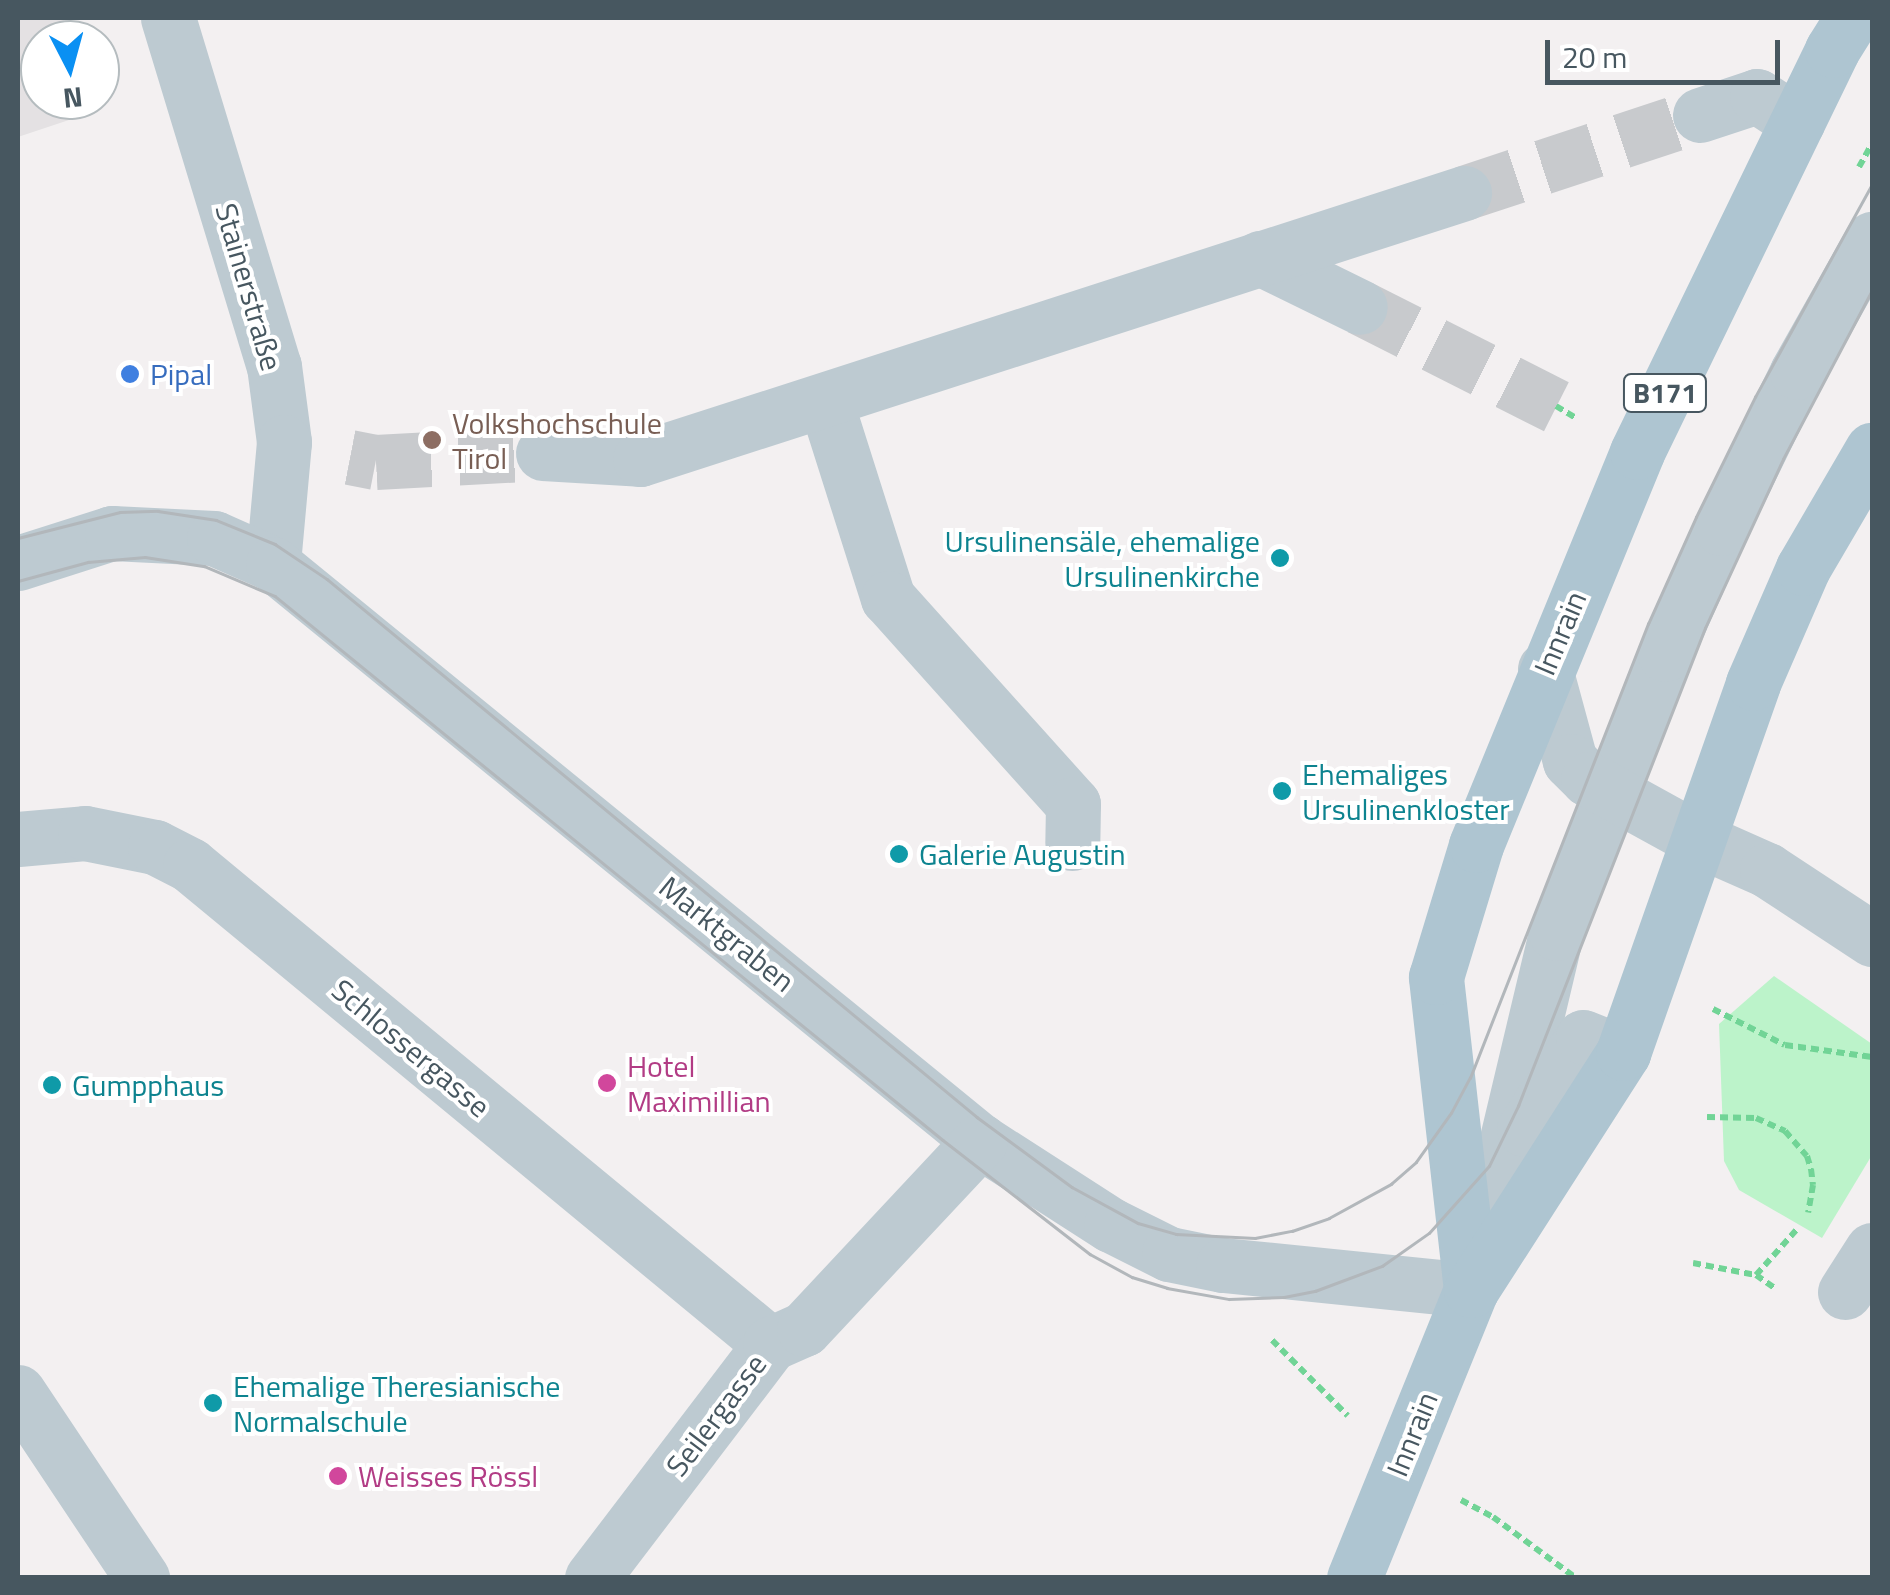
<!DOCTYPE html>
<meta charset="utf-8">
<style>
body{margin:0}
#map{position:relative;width:1890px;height:1595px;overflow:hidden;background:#f3f0f1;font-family:"Titillium Web",sans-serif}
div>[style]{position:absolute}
.education>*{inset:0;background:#e4e1e3}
.green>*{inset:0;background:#bcf3ca}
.minor-tunnel>*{height:55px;margin-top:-27.5px;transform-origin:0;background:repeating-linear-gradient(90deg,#c8cacd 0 55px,transparent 0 83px)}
.path>*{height:6px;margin-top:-3px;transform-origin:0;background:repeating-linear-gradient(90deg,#71d496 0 8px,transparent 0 13px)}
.minor>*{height:55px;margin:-27.5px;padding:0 27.5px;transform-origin:27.5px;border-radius:27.5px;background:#bdcad1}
.major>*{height:55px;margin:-27.5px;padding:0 27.5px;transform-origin:27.5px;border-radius:27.5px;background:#aec5d1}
.tram>*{height:2.5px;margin:-1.25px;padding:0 1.25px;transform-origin:1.25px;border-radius:1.25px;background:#b2b7bb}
.dots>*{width:28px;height:28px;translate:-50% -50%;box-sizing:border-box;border:5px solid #fff;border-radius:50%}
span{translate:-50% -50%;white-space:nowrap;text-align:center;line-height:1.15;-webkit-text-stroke:8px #fff;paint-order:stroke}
.shield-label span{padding:2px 8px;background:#fff;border:2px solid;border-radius:8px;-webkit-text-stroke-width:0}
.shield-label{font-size:28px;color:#475760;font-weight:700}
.street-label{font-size:30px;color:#475760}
.shop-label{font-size:30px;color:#366cbe}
.left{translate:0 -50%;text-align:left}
.education-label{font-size:30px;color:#785e54}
.culture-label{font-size:30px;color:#0d838f}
.right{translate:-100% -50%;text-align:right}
.hotel-label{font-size:30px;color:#b23c85}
.frame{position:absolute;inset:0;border:20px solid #475760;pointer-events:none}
.north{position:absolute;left:20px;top:20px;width:100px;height:100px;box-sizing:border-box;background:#fff;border:2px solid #b5bcbf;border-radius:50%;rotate:174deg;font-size:28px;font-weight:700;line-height:40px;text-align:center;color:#475760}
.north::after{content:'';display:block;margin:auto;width:35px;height:45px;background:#0a90f3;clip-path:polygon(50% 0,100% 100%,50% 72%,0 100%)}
.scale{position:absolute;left:1545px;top:40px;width:235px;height:45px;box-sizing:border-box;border:5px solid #475760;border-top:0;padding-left:12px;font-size:30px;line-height:35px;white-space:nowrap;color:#475760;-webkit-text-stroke:8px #fff;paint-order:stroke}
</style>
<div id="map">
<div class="education">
<div style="clip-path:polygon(18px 18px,63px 18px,71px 40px,40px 40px,40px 100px,92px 100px,96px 111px,18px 137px)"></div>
</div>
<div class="green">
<div style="clip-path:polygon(1774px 976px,1872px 1044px,1872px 1155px,1822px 1238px,1739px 1190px,1724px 1161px,1719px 1024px)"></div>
</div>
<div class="minor-tunnel">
<div style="left:1464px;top:193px;width:249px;rotate:-18.3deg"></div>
<div style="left:1360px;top:307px;width:220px;rotate:26.8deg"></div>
<div style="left:350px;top:457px;width:26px;rotate:11deg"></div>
<div style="left:376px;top:462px;width:167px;rotate:-3.1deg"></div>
</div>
<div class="path">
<div style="left:1859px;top:167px;width:26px;rotate:-61deg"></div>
<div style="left:1556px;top:406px;width:23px;rotate:31deg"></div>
<div style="left:1713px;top:1009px;width:80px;rotate:26.6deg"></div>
<div style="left:1785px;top:1045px;width:88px;rotate:7.9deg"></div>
<div style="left:1707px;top:1117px;width:49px;rotate:1.2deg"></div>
<div style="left:1756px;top:1118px;width:32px;rotate:24deg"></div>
<div style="left:1785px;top:1131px;width:33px;rotate:49deg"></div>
<div style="left:1807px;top:1156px;width:14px;rotate:73deg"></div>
<div style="left:1811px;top:1169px;width:16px;rotate:83deg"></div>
<div style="left:1813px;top:1185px;width:28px;rotate:100deg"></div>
<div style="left:1693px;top:1263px;width:64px;rotate:10.8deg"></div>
<div style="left:1756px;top:1275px;width:24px;rotate:35deg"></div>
<div style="left:1756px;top:1275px;width:63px;rotate:-48.2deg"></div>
<div style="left:1272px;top:1340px;width:107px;rotate:45deg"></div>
<div style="left:1461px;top:1500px;width:36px;rotate:28deg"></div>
<div style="left:1493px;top:1517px;width:103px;rotate:36.3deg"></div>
</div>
<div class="minor">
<div style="left:168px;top:18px;width:364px;rotate:73.1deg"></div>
<div style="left:274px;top:366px;width:77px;rotate:82.5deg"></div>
<div style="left:284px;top:442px;width:122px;rotate:95.2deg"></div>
<div style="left:1700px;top:115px;width:60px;rotate:-18.4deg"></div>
<div style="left:1757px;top:96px;width:48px;rotate:33deg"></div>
<div style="left:1260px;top:258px;width:111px;rotate:26.1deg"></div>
<div style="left:826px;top:403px;width:205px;rotate:72.4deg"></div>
<div style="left:888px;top:598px;width:277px;rotate:48.1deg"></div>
<div style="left:1073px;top:804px;width:39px;rotate:91deg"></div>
<div style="left:543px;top:453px;width:97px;rotate:3.5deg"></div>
<div style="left:640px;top:459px;width:866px;rotate:-17.89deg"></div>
<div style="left:18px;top:563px;width:99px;rotate:-17.7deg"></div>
<div style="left:112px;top:533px;width:102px;rotate:2.8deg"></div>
<div style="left:214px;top:538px;width:64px;rotate:23.8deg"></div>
<div style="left:273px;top:564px;width:913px;rotate:39.22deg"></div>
<div style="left:980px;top:1141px;width:156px;rotate:32.7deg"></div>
<div style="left:1111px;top:1225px;width:65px;rotate:26.6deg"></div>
<div style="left:1169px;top:1254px;width:55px;rotate:11.5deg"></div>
<div style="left:1223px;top:1265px;width:249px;rotate:5.8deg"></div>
<div style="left:1471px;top:1290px;width:367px;rotate:-76.6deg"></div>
<div style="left:1556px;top:933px;width:300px;rotate:-68.7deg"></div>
<div style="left:1665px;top:654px;width:138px;rotate:-66deg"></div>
<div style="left:1721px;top:528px;width:174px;rotate:-64deg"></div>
<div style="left:1797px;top:372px;width:153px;rotate:-60.6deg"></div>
<div style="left:1545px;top:669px;width:95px;rotate:74.8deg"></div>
<div style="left:1570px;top:761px;width:25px;rotate:45deg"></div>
<div style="left:1588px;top:779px;width:124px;rotate:28.8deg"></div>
<div style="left:1697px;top:839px;width:77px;rotate:23.9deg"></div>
<div style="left:1767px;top:870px;width:126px;rotate:33.3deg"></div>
<div style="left:18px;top:839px;width:67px;rotate:-5.1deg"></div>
<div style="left:85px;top:833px;width:71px;rotate:11.3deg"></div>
<div style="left:155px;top:847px;width:39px;rotate:27deg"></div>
<div style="left:190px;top:865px;width:752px;rotate:39.55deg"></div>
<div style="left:1524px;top:1129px;width:109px;rotate:-57.3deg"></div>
<div style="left:1583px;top:1037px;width:43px;rotate:21.8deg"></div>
<div style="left:1845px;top:1292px;width:50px;rotate:-57.3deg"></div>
<div style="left:18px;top:1392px;width:224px;rotate:56.3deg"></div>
<div style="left:592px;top:1578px;width:294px;rotate:-52.7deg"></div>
<div style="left:770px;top:1344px;width:37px;rotate:-24deg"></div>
<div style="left:804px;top:1329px;width:258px;rotate:-46.9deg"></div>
</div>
<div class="major">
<div style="left:1471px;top:1290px;width:315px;rotate:-96.4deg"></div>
<div style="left:1436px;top:977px;width:138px;rotate:-73.1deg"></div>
<div style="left:1476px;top:845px;width:425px;rotate:-67.7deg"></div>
<div style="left:1637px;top:452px;width:447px;rotate:-64.1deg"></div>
<div style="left:1832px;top:50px;width:38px;rotate:-58deg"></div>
<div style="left:1354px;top:1578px;width:311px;rotate:-67.9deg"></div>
<div style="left:1471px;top:1290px;width:282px;rotate:-57.3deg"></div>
<div style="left:1623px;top:1053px;width:392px;rotate:-70.6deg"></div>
<div style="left:1753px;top:683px;width:125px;rotate:-66.5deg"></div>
<div style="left:1803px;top:568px;width:137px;rotate:-59.7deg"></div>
</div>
<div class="tram">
<div style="left:18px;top:538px;width:105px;rotate:-14.3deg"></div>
<div style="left:120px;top:512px;width:38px;rotate:-2deg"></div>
<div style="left:158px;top:511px;width:59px;rotate:8.8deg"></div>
<div style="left:216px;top:520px;width:64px;rotate:22.1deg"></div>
<div style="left:275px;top:544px;width:63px;rotate:33.9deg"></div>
<div style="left:327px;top:579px;width:844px;rotate:39.61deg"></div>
<div style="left:977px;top:1117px;width:118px;rotate:36.4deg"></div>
<div style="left:1072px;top:1187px;width:75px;rotate:28.6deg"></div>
<div style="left:1138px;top:1223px;width:40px;rotate:16deg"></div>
<div style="left:1176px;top:1234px;width:79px;rotate:2.9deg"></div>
<div style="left:1255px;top:1238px;width:38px;rotate:-11deg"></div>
<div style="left:1292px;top:1231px;width:39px;rotate:-19deg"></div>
<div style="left:1329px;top:1218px;width:71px;rotate:-28.7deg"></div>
<div style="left:1391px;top:1184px;width:33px;rotate:-41deg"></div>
<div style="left:1416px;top:1162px;width:60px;rotate:-54.5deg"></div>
<div style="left:1451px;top:1113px;width:40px;rotate:-62deg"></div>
<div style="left:1470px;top:1078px;width:488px;rotate:-68.6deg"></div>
<div style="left:1648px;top:624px;width:117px;rotate:-65.8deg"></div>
<div style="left:1696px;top:517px;width:134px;rotate:-63.8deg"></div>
<div style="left:1755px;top:397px;width:243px;rotate:-61.2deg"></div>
<div style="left:18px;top:581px;width:73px;rotate:-15.2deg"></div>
<div style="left:88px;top:562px;width:57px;rotate:-5deg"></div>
<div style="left:145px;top:557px;width:60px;rotate:8.7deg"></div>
<div style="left:204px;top:566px;width:77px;rotate:22.9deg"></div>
<div style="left:275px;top:596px;width:861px;rotate:39.16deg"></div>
<div style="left:943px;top:1140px;width:186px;rotate:37.8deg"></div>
<div style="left:1090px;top:1254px;width:48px;rotate:28.7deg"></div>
<div style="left:1132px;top:1277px;width:37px;rotate:17deg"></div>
<div style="left:1167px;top:1288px;width:63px;rotate:10.1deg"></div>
<div style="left:1229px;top:1299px;width:55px;rotate:-2.1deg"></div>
<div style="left:1284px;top:1297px;width:32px;rotate:-11deg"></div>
<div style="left:1315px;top:1291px;width:72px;rotate:-20.5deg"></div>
<div style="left:1382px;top:1266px;width:57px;rotate:-35.1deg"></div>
<div style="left:1429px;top:1233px;width:90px;rotate:-48.2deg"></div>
<div style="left:1489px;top:1166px;width:67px;rotate:-64.2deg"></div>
<div style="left:1518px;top:1106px;width:513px;rotate:-68.63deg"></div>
<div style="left:1705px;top:628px;width:186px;rotate:-65.2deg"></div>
<div style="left:1783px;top:459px;width:191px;rotate:-62.2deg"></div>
</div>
<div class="dots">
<div style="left:130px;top:374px;background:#3f7fe0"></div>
<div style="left:432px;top:440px;background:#8d6e63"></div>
<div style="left:1280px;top:558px;background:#0f9aa8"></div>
<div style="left:1282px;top:791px;background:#0f9aa8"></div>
<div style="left:899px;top:854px;background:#0f9aa8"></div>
<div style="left:607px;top:1083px;background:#d1479c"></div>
<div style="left:52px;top:1085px;background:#0f9aa8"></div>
<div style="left:213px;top:1403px;background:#0f9aa8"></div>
<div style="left:338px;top:1476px;background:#d1479c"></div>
</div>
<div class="shield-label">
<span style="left:1665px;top:393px">B171</span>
</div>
<div class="street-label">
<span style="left:249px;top:287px;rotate:74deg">Stainerstraße</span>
<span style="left:1560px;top:633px;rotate:-67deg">Innrain</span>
<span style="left:727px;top:934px;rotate:39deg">Marktgraben</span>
<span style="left:411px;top:1048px;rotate:40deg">Schlossergasse</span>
<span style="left:716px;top:1415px;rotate:-53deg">Seilergasse</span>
<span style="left:1412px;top:1434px;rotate:-68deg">Innrain</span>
</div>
<div class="shop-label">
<span class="left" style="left:150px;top:374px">Pipal</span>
</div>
<div class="education-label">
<span class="left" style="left:452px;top:440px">Volkshochschule<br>Tirol</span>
</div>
<div class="culture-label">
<span class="right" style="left:1260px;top:558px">Ursulinensäle, ehemalige<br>Ursulinenkirche</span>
<span class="left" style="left:1302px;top:791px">Ehemaliges<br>Ursulinenkloster</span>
<span class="left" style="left:919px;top:854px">Galerie Augustin</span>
<span class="left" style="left:72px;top:1085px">Gumpphaus</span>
<span class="left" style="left:233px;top:1403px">Ehemalige Theresianische<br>Normalschule</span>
</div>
<div class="hotel-label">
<span class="left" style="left:627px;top:1083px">Hotel<br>Maximillian</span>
<span class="left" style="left:358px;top:1476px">Weisses Rössl</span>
</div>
<div class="frame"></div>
<div class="north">N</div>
<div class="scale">20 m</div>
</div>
